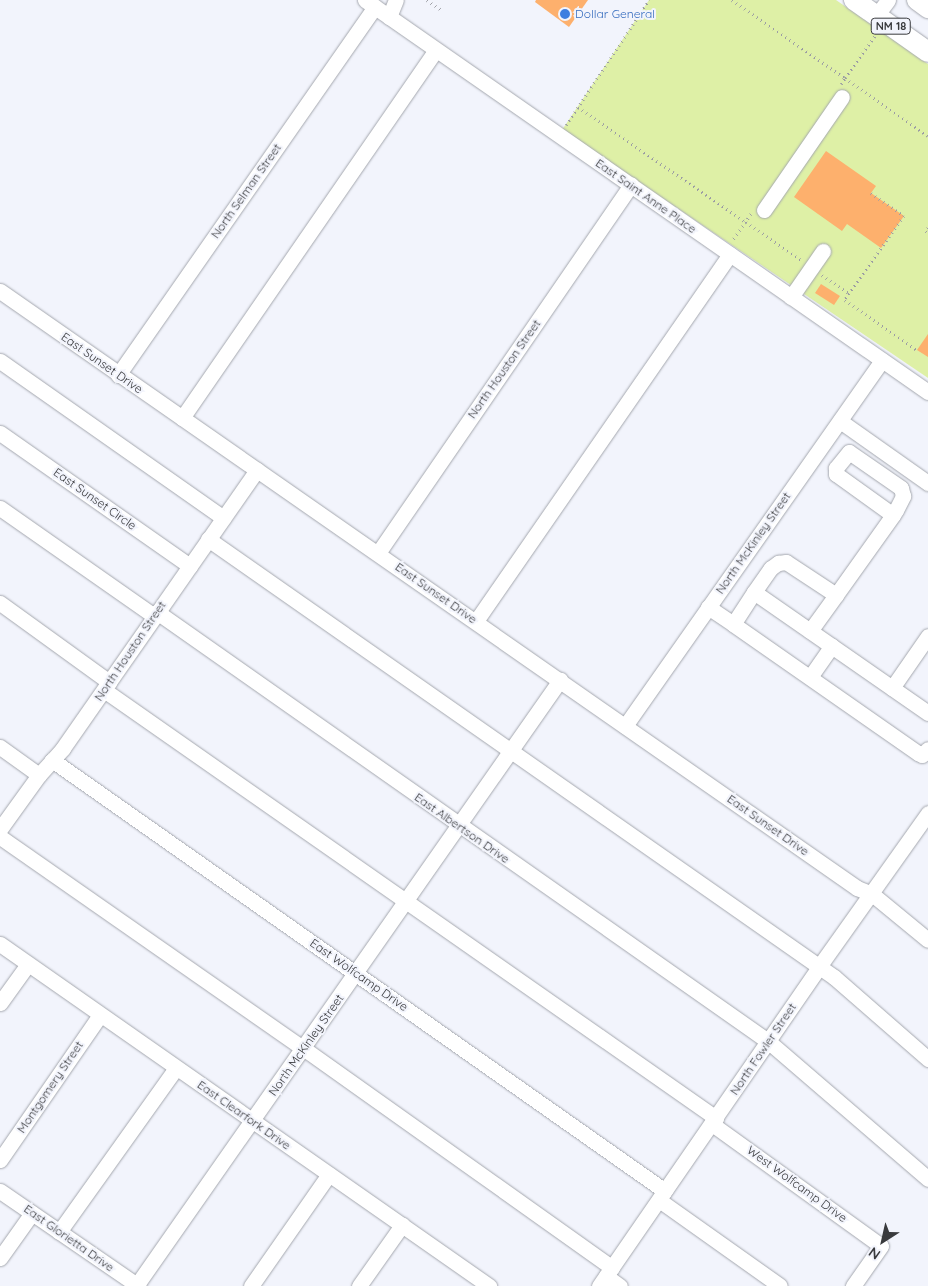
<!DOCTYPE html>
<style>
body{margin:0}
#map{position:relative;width:928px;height:1286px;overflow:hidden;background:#f2f4fc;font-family:Quicksand,sans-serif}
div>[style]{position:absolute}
.green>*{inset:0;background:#def0a6}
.building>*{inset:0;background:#fdb06d}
.path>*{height:2.5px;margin-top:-1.25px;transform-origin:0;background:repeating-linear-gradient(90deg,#9c9da3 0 1px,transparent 0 5px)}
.roads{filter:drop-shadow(0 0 1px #a4a7ae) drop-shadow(0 0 1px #a4a7ae)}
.minor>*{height:15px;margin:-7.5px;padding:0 7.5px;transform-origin:7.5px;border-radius:7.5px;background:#fff}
.major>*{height:20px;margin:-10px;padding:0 10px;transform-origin:10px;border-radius:10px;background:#fff}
.dots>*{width:14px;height:14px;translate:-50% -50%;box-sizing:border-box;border:2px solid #f2f4fc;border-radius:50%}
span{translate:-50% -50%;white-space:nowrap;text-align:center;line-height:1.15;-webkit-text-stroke:4px #f2f4fc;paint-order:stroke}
.shield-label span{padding:1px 4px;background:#f2f4fc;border:1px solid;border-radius:4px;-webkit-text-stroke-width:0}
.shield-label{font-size:11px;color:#393a3d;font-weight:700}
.shop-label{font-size:12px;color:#366cbe}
.left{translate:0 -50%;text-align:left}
.street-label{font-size:12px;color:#393a3d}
.north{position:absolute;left:858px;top:1216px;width:50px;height:50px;-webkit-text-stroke:4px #f2f4fc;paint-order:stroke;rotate:215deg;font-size:14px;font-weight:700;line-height:20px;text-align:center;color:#393a3d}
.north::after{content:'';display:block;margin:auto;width:18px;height:22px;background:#393a3d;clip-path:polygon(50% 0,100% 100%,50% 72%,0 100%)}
</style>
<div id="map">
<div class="green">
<div style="clip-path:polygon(649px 0,836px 0,928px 64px,928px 378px,562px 130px)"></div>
</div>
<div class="building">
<div style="clip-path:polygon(536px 0,588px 0,569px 27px,535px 2px)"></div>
<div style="clip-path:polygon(826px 151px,876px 186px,871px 193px,904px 216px,881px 248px,847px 224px,842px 231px,794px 197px)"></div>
<div style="clip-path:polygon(821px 284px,840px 296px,834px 305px,815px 293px)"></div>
<div style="clip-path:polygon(928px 334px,928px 357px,917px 350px)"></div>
</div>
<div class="path">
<div style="left:427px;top:0;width:19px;rotate:35deg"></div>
<div style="left:732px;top:0;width:137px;rotate:34.6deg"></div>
<div style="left:845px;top:78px;width:54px;rotate:-54.8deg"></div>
<div style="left:841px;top:84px;width:7px;rotate:-56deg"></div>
<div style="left:845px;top:78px;width:101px;rotate:34.9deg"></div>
<div style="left:578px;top:107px;width:204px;rotate:34.4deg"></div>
<div style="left:746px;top:222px;width:22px;rotate:126deg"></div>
<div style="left:566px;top:125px;width:150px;rotate:-56.4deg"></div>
<div style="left:871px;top:193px;width:40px;rotate:34.9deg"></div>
<div style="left:904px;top:216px;width:103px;rotate:125.1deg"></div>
<div style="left:845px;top:300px;width:88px;rotate:34.8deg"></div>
<div style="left:751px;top:214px;width:9px;rotate:122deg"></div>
<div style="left:746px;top:222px;width:67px;rotate:34.6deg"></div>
<div style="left:928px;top:228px;width:4px;rotate:124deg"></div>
<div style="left:926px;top:231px;width:3px;rotate:45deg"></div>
<div style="left:822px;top:275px;width:34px;rotate:34deg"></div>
</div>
<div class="roads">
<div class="minor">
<div style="left:365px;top:0;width:686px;rotate:34.85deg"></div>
<div style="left:876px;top:16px;width:20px;rotate:-53deg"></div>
<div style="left:389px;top:17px;width:18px;rotate:-68deg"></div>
<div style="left:764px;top:210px;width:137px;rotate:-55.4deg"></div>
<div style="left:0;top:291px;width:1044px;rotate:34.86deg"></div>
<div style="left:857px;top:888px;width:16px;rotate:22deg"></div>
<div style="left:872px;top:894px;width:72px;rotate:39.4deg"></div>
<div style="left:791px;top:297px;width:56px;rotate:-55.2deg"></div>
<div style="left:0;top:361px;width:273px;rotate:35.1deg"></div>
<div style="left:118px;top:375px;width:449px;rotate:-55.1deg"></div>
<div style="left:182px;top:418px;width:447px;rotate:-55.4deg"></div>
<div style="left:840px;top:421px;width:108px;rotate:35.2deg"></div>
<div style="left:0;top:433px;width:232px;rotate:35deg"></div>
<div style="left:0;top:508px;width:188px;rotate:35deg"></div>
<div style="left:208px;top:539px;width:764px;rotate:34.98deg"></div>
<div style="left:834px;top:977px;width:125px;rotate:41.1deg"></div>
<div style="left:378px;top:553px;width:447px;rotate:-55.5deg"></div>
<div style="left:754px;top:592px;width:29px;rotate:-55deg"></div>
<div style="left:771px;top:568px;width:9px;rotate:-36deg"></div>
<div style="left:778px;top:563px;width:8px;rotate:-7deg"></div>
<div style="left:786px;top:562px;width:60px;rotate:33.4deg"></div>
<div style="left:0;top:603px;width:135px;rotate:35.9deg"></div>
<div style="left:708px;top:607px;width:30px;rotate:34deg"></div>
<div style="left:157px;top:612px;width:748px;rotate:35.09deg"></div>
<div style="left:769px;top:1042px;width:210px;rotate:40.7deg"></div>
<div style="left:476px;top:621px;width:446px;rotate:-55.3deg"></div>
<div style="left:810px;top:631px;width:44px;rotate:-54.2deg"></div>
<div style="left:836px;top:595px;width:98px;rotate:-54.5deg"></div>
<div style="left:893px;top:515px;width:6px;rotate:-59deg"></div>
<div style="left:896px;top:510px;width:16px;rotate:-63deg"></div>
<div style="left:903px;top:496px;width:8px;rotate:-104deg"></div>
<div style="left:901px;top:488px;width:63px;rotate:-145.3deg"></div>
<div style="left:849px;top:452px;width:21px;rotate:129deg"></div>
<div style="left:836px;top:468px;width:6px;rotate:90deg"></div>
<div style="left:836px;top:474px;width:70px;rotate:35.7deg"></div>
<div style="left:810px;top:677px;width:38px;rotate:-55deg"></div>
<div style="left:892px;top:688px;width:63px;rotate:-55.3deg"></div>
<div style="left:104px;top:690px;width:747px;rotate:34.97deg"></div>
<div style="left:928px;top:713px;width:212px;rotate:-145.2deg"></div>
<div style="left:754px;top:592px;width:38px;rotate:123deg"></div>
<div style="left:733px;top:624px;width:226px;rotate:34.9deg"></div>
<div style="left:918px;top:753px;width:4px;rotate:27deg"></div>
<div style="left:922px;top:755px;width:8px;rotate:-45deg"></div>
<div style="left:625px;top:726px;width:447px;rotate:-54.9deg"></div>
<div style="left:0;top:747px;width:48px;rotate:35.7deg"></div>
<div style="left:52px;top:760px;width:749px;rotate:35.11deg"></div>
<div style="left:0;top:829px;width:67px;rotate:-54.2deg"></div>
<div style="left:39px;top:775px;width:36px;rotate:-48deg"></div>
<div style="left:63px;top:748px;width:339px;rotate:-55.1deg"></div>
<div style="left:0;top:837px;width:369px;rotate:34.9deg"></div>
<div style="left:303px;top:1048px;width:379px;rotate:35.4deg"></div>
<div style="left:0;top:944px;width:597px;rotate:34.97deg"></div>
<div style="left:0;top:1003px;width:48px;rotate:-54.3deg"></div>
<div style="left:712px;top:1124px;width:208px;rotate:35.8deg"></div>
<div style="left:881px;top:1246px;width:49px;rotate:125deg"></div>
<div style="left:0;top:1160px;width:176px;rotate:-55.4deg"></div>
<div style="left:0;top:1191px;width:168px;rotate:34.5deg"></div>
<div style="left:659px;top:1200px;width:148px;rotate:35.4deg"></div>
<div style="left:59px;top:1232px;width:201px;rotate:-54.5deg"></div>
<div style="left:0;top:1258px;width:55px;rotate:-54.6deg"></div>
<div style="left:606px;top:1276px;width:17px;rotate:36deg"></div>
<div style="left:136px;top:1286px;width:740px;rotate:-55.02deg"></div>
<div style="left:251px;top:1286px;width:136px;rotate:-55.1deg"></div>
<div style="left:359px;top:1286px;width:75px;rotate:-54.8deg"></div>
<div style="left:599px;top:1286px;width:386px;rotate:-55.4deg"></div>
<div style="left:818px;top:968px;width:190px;rotate:-54.6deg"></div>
</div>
<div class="major">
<div style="left:854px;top:0;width:90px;rotate:35.1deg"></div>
<div style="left:917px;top:0;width:14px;rotate:36deg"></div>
</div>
</div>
<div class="dots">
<div style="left:565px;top:14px;background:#3f7fe0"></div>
</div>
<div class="shield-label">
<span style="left:891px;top:26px">NM 18</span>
</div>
<div class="shop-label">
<span class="left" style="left:575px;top:14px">Dollar General</span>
</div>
<div class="street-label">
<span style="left:246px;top:191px;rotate:-55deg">North Selman Street</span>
<span style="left:646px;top:196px;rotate:35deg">East Saint Anne Place</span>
<span style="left:102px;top:363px;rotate:35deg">East Sunset Drive</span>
<span style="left:504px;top:369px;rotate:-55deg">North Houston Street</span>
<span style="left:95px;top:499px;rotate:35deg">East Sunset Circle</span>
<span style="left:753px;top:543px;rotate:-55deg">North McKinley Street</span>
<span style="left:436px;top:593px;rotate:35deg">East Sunset Drive</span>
<span style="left:130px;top:651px;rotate:-56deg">North Houston Street</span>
<span style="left:768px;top:825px;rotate:35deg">East Sunset Drive</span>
<span style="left:462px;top:828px;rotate:35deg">East Albertson Drive</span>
<span style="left:359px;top:975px;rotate:35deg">East Wolfcamp Drive</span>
<span style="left:306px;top:1045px;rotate:-55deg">North McKinley Street</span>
<span style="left:763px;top:1049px;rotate:-56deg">North Fowler Street</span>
<span style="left:50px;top:1087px;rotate:-56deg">Montgomery Street</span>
<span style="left:244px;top:1115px;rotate:35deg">East Clearfork Drive</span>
<span style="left:797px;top:1184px;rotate:36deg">West Wolfcamp Drive</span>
<span style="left:69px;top:1238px;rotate:35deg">East Glorietta Drive</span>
</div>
<div class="north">N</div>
</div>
